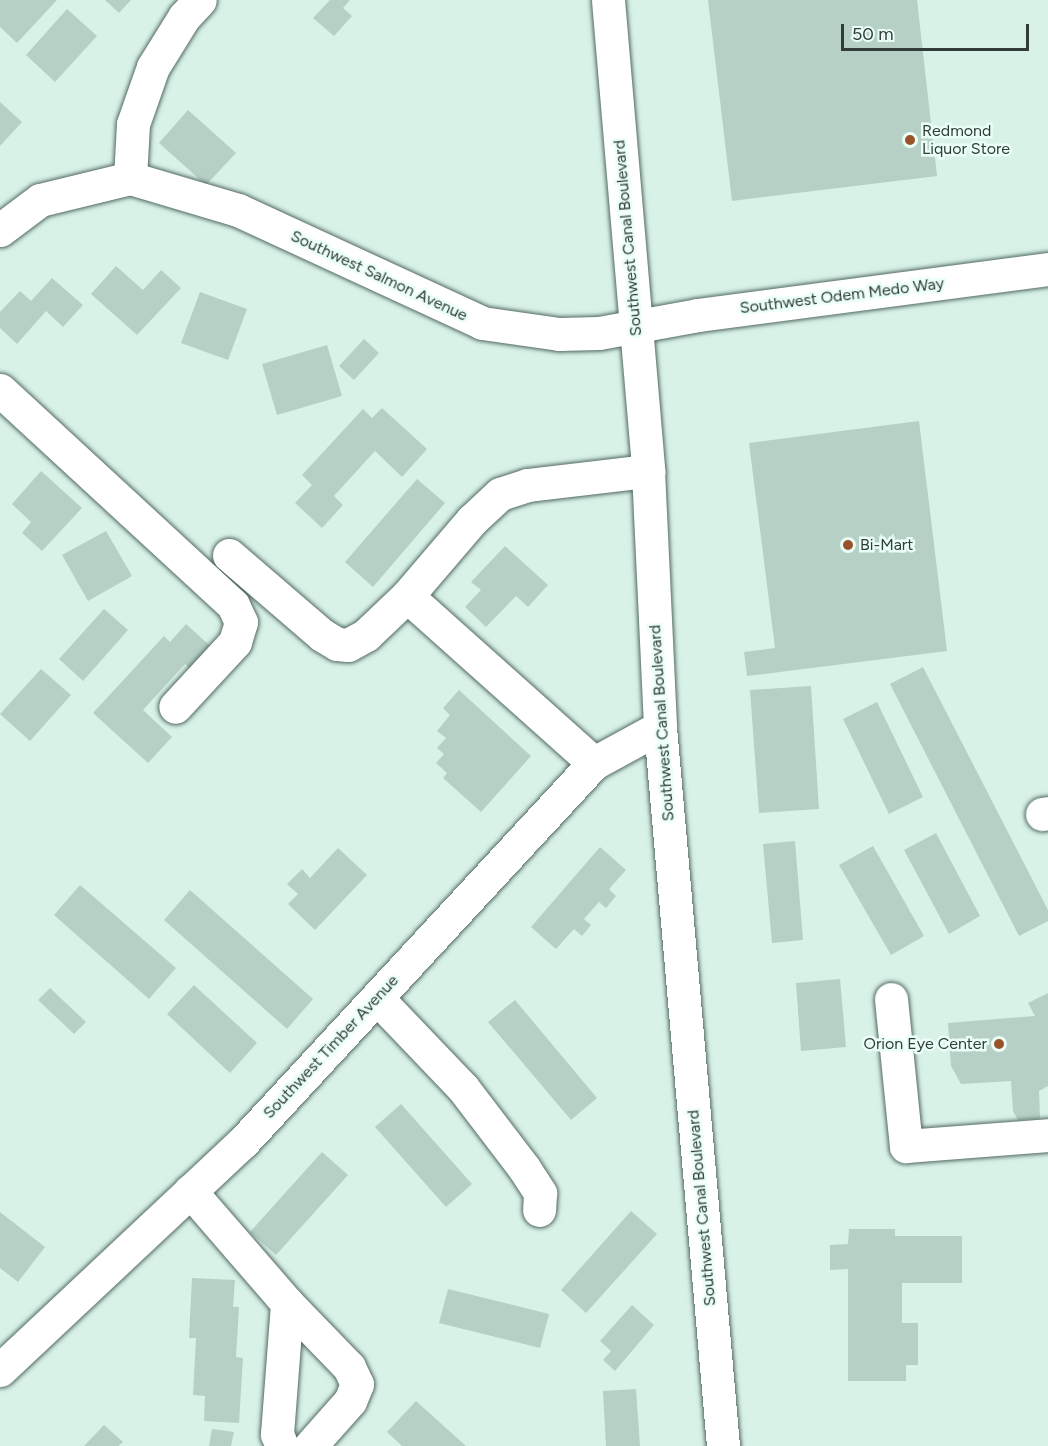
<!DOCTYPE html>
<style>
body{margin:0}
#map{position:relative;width:1048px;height:1446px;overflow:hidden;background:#d8f2e8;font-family:Figtree,sans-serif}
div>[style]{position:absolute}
.building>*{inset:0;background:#b6d0c6}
.roads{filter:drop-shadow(0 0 2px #536a61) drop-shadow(0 0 2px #536a61)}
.minor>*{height:33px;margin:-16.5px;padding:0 16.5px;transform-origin:16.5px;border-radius:16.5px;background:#fff}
.major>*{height:33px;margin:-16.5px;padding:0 16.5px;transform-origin:16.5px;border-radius:16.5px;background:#fff}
.dots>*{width:16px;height:16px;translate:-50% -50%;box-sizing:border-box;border:3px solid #e9fef6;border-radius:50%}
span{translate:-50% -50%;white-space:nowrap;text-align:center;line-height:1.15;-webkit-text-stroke:5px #e9fef6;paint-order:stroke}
.poi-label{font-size:16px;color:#323c38}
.left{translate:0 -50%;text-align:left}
.right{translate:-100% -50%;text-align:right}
.street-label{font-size:16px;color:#323c38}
.scale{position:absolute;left:841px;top:24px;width:188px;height:27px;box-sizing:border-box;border:3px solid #323c38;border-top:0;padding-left:8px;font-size:18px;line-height:21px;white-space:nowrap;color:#323c38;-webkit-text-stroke:4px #e9fef6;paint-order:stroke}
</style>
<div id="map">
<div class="building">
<div style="clip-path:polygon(0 0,57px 0,17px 43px,0 27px)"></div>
<div style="clip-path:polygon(105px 0,131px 0,119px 13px)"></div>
<div style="clip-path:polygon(330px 0,350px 0,343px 8px,352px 16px,334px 36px,313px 18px)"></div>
<div style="clip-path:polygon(708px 0,917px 0,937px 176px,732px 201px)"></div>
<div style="clip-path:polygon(67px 9px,97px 36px,55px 82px,26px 55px)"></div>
<div style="clip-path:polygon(0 102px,22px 122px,0 146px)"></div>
<div style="clip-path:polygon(188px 110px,236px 153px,206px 185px,159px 143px)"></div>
<div style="clip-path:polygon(116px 266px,143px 290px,161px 270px,181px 288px,137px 335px,91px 294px)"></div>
<div style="clip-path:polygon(52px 278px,83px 305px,63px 327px,46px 311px,17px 344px,0 328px,0 312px,20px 291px,31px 301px)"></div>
<div style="clip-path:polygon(200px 292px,247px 309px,228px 360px,181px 343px)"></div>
<div style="clip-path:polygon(364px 339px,379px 353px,354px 380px,339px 366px)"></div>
<div style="clip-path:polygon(327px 345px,342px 396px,277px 415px,262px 364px)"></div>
<div style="clip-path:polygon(382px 408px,427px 449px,402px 477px,375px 451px,334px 496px,343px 505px,322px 528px,295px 503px,312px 485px,302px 475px,363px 409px,372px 418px)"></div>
<div style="clip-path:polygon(919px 421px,947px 651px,747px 676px,744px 652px,775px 648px,749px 443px)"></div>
<div style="clip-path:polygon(41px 471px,82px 508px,42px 551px,22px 533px,31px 522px,12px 504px)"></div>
<div style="clip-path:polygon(417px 479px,445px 503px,373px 587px,345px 562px)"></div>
<div style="clip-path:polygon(106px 531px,132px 576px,88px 601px,62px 555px)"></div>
<div style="clip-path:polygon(505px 546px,548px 585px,528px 607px,516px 596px,486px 627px,465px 607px,481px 590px,471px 582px)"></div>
<div style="clip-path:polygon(104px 609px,128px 630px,83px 681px,59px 659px)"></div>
<div style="clip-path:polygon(186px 624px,217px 652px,196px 674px,185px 664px,143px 710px,172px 737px,148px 763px,93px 713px,164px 636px,170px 642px)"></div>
<div style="clip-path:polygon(923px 667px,1048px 910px,1048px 921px,1019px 936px,890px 684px)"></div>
<div style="clip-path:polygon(41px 669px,71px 695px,30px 741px,0 714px)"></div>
<div style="clip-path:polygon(811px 686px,819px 809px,759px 813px,750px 690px)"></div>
<div style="clip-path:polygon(459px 690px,531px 756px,481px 812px,443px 778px,447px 773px,436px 763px,444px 754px,437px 748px,446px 738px,437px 731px,450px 715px,443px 708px)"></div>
<div style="clip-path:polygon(877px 702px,923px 797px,889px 814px,843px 719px)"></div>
<div style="clip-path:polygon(936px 833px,980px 916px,949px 934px,904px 850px)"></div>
<div style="clip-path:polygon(795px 841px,803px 940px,772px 943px,763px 844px)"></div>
<div style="clip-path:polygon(873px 846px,924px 936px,891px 955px,839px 865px)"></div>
<div style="clip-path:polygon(600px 847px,626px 870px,609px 889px,616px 896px,606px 908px,599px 902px,584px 919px,591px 925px,582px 936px,574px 929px,556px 949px,531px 927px)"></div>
<div style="clip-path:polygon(338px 848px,367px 875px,315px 930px,288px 904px,298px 894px,287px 884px,302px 869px,310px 878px)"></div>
<div style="clip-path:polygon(80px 885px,176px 968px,149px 999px,54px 915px)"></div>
<div style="clip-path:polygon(190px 890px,313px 999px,287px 1029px,164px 920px)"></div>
<div style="clip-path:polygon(840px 979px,846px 1047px,801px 1051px,796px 983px)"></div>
<div style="clip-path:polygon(194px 985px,257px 1043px,230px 1073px,167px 1014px)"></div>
<div style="clip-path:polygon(50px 988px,86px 1022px,74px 1034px,38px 1000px)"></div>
<div style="clip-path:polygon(1048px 993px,1048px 1086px,1039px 1091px,1040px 1118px,1018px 1120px,1013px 1111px,1011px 1081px,961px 1084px,951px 1066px,948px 1023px,1035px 1016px,1028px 1003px)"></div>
<div style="clip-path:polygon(515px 1000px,597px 1098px,571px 1120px,488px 1022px)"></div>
<div style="clip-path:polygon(401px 1104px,472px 1184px,446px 1207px,375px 1127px)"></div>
<div style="clip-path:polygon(322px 1152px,348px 1175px,276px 1255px,250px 1232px)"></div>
<div style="clip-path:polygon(631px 1211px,657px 1234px,586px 1313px,561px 1290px)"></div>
<div style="clip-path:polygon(0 1212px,45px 1247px,18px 1282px,0 1268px)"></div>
<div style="clip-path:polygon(849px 1229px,895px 1229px,895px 1236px,962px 1236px,962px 1283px,902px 1283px,902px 1323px,918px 1323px,918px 1365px,906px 1365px,906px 1381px,848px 1381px,848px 1269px,830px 1270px,830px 1245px,848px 1244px)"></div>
<div style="clip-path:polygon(192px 1278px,235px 1280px,233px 1307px,239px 1307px,236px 1357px,243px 1358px,239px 1423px,204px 1421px,205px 1396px,193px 1395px,196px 1338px,189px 1338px)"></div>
<div style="clip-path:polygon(448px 1289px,549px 1314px,540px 1348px,439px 1323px)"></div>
<div style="clip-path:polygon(632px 1305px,654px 1325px,615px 1371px,603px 1360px,611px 1351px,600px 1341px)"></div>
<div style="clip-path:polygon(636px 1389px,640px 1446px,606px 1446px,603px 1391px)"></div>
<div style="clip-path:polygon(416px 1401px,466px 1446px,402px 1446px,387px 1432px)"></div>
<div style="clip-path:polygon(104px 1425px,123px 1442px,118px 1446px,84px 1446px)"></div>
<div style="clip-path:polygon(212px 1429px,234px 1432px,231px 1446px,209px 1446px)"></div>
</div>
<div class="roads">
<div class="minor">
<div style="left:130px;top:178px;width:54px;rotate:-86.8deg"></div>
<div style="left:133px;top:124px;width:60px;rotate:-70.7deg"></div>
<div style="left:153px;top:67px;width:59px;rotate:-58.2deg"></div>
<div style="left:184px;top:17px;width:23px;rotate:-47deg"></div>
<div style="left:0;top:390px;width:317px;rotate:42.7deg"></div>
<div style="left:233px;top:605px;width:19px;rotate:65deg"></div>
<div style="left:241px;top:622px;width:21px;rotate:107deg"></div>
<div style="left:235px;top:642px;width:88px;rotate:132.7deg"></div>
<div style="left:229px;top:555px;width:123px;rotate:40.7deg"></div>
<div style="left:322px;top:635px;width:17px;rotate:31deg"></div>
<div style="left:337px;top:644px;width:11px;rotate:5deg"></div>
<div style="left:348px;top:645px;width:21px;rotate:-29deg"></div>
<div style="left:366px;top:635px;width:57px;rotate:-43.6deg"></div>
<div style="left:407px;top:596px;width:100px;rotate:-49.5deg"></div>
<div style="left:472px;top:520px;width:38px;rotate:-43deg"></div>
<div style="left:500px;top:494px;width:29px;rotate:-18deg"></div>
<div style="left:528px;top:485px;width:121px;rotate:-6.7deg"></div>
<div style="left:407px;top:596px;width:251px;rotate:41.8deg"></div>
<div style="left:1042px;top:814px;width:6px;rotate:-9deg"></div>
<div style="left:377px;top:998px;width:124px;rotate:46.3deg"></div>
<div style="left:463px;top:1088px;width:101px;rotate:52.7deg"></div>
<div style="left:524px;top:1168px;width:30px;rotate:57deg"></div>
<div style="left:540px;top:1193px;width:17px;rotate:93deg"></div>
<div style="left:891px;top:999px;width:148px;rotate:84.2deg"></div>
<div style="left:906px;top:1146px;width:142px;rotate:-4.4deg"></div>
<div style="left:190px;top:1191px;width:148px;rotate:49.1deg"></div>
<div style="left:287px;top:1303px;width:89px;rotate:45.9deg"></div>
<div style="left:349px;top:1367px;width:19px;rotate:65deg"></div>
<div style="left:357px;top:1384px;width:18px;rotate:112deg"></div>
<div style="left:350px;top:1401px;width:60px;rotate:131.6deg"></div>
<div style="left:0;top:1370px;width:333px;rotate:-43.2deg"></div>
<div style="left:243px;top:1142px;width:517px;rotate:-47.2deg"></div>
<div style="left:594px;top:763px;width:75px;rotate:-28.6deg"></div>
<div style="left:282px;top:1446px;width:13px;rotate:-113deg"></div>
<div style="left:277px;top:1434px;width:131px;rotate:-85.6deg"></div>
</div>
<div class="major">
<div style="left:608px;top:0;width:473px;rotate:85.1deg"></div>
<div style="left:648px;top:471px;width:256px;rotate:87.3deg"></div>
<div style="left:660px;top:727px;width:722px;rotate:84.99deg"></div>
<div style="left:0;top:230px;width:50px;rotate:-36.9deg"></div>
<div style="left:40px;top:200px;width:93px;rotate:-13.7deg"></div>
<div style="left:130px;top:178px;width:113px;rotate:16.5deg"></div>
<div style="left:238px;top:210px;width:269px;rotate:24.8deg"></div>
<div style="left:482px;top:323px;width:78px;rotate:8.1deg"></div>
<div style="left:559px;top:334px;width:40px;rotate:-1.4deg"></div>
<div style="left:599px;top:333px;width:101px;rotate:-10.3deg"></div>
<div style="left:698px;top:315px;width:353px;rotate:-7.5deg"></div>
</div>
</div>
<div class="dots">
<div style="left:910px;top:140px;background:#99532b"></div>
<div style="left:848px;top:545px;background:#99532b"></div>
<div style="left:999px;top:1044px;background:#99532b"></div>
</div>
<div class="poi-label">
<span class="left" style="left:922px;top:140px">Redmond<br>Liquor Store</span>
<span class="left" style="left:860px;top:545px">Bi-Mart</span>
<span class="right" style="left:987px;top:1044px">Orion Eye Center</span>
</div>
<div class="street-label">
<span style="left:628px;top:238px;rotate:-95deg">Southwest Canal Boulevard</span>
<span style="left:379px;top:276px;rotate:25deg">Southwest Salmon Avenue</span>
<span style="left:842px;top:296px;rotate:-7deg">Southwest Odem Medo Way</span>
<span style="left:662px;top:723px;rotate:-94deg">Southwest Canal Boulevard</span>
<span style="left:331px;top:1047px;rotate:-47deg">Southwest Timber Avenue</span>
<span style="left:702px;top:1208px;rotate:-95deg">Southwest Canal Boulevard</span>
</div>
<div class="scale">50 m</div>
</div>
